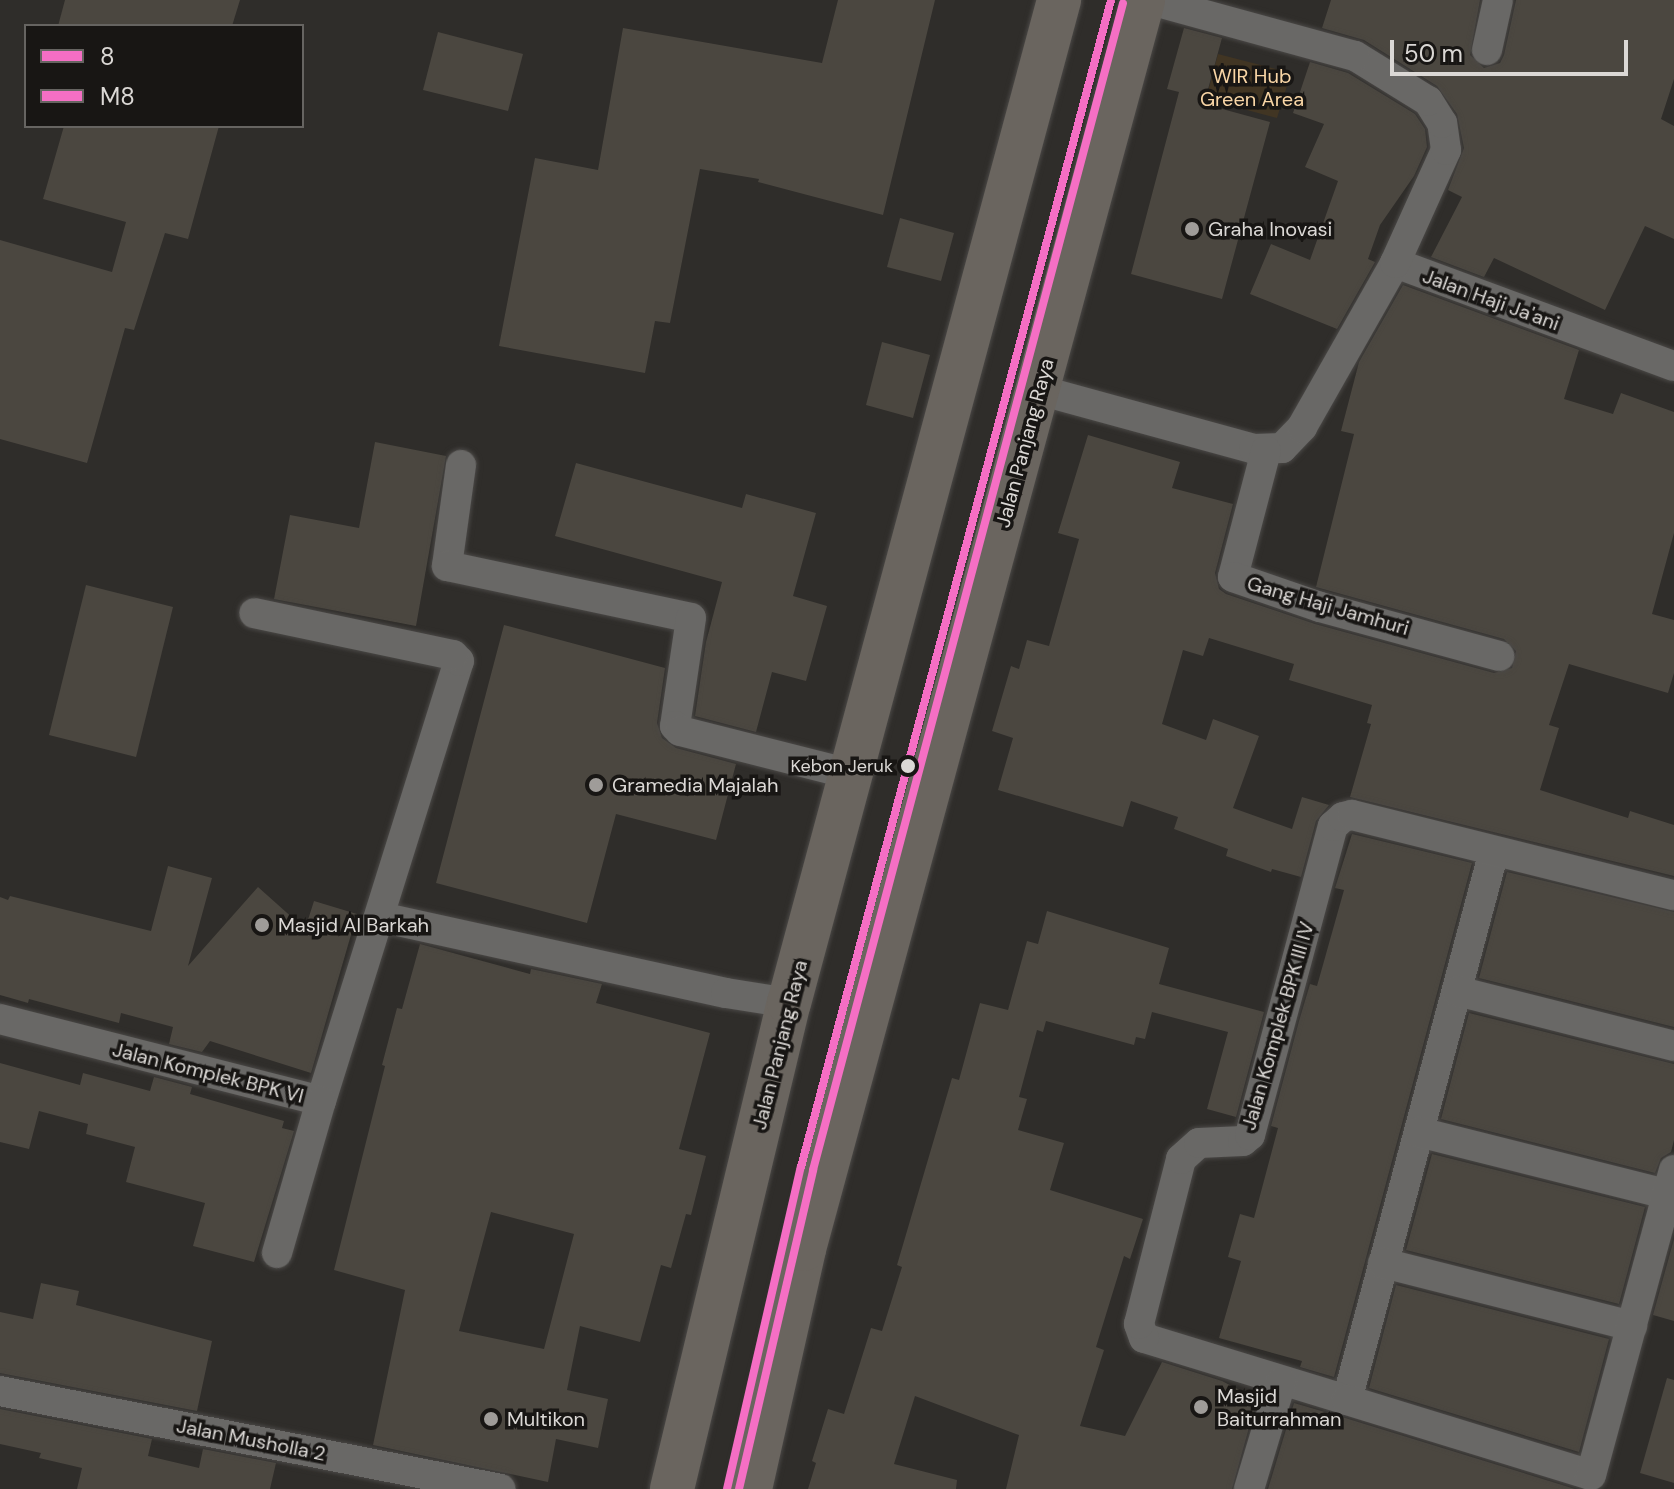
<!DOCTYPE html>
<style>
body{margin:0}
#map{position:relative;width:1674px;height:1489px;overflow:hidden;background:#2f2d2a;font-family:"DM Sans",sans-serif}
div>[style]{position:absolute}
.green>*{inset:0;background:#413523}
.building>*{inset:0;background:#4b4740}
.roads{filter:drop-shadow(0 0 2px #4a4846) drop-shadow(0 0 2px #4a4846)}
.street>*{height:30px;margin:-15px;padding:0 15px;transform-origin:15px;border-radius:15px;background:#696866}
.primary>*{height:44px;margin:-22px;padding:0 22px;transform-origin:22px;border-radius:22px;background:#6a655f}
.bus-1>*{height:8px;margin:-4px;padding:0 4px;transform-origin:4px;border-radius:4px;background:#f56ec4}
.bus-2>*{height:8px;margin:-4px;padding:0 4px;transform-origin:4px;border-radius:4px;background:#f56fc4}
.dots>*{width:22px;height:22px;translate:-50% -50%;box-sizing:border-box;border:4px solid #181614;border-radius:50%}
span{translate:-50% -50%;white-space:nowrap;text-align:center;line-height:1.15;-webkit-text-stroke:7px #181614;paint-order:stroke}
.bus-label{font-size:18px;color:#dbd8d5}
.right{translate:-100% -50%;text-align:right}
.park-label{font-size:20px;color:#f9d6a6}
.poi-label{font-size:20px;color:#dbd8d5}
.left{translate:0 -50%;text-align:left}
.street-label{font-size:20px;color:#dbd8d5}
.legend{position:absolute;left:24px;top:24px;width:280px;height:104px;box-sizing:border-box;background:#181614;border:2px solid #666461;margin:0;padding:10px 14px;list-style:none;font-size:24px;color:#dbd8d5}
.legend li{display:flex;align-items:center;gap:16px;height:40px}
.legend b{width:40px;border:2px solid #666461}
.scale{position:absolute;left:1390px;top:40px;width:238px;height:36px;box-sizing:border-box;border:4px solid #dbd8d5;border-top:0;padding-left:10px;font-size:24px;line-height:28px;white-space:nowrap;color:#dbd8d5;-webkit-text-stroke:6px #181614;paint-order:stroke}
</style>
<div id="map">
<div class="green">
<div style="clip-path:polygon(1218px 54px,1291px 73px,1277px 118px,1206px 99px)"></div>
</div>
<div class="building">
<div style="clip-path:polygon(65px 0,240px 0,232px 26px,58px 26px)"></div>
<div style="clip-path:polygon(838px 0,935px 0,883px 215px,758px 182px,759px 179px,700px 169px,670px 323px,655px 321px,645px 373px,499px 346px,535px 158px,598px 170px,623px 28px,822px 63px)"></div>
<div style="clip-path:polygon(1331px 0,1480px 0,1470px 55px,1484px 68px,1500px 63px,1504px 55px,1516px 0,1674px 0,1674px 79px,1661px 119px,1674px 126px,1674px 239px,1645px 226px,1605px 310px,1494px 258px,1484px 277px,1431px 257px,1462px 197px,1448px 190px,1464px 148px,1457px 114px,1437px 86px,1364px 40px,1322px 28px)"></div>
<div style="clip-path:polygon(1184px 28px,1222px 38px,1204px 104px,1270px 122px,1222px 299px,1131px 274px,1179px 92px,1167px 89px)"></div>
<div style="clip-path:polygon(438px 32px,523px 54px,508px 111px,423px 90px)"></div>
<div style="clip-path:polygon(1310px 62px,1348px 73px,1415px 114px,1425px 129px,1427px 147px,1414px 176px,1380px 225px,1368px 259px,1375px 262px,1337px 329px,1250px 294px,1271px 244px,1310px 260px,1338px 181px,1305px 167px,1324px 124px,1293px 113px)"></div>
<div style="clip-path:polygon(64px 126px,219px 126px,188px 239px,165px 233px,134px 330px,125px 328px,87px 463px,0 439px,0 240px,112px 272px,126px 222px,43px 199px)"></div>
<div style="clip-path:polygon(900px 218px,954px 233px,941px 281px,887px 267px)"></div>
<div style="clip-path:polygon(1403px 285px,1579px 350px,1564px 399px,1613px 414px,1621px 393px,1674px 412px,1674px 533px,1652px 614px,1674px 620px,1674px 673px,1668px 693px,1569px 664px,1549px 725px,1559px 728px,1540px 790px,1628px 818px,1630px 811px,1674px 825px,1674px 876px,1350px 797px,1371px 724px,1367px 723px,1372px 705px,1289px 680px,1294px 664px,1209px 638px,1203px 656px,1183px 650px,1162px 724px,1206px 740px,1213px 719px,1259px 736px,1233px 808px,1292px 829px,1302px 797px,1329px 805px,1316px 821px,1301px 877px,1272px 869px,1271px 872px,1226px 856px,1228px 849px,1174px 829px,1178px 817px,1131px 801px,1123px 827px,998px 790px,1013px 738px,992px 731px,1011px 666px,1019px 669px,1027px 640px,1049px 646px,1079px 539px,1058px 533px,1088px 435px,1180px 462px,1172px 488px,1233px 504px,1215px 573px,1219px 589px,1226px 594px,1315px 624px,1494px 673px,1512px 668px,1516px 651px,1504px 639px,1316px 587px,1354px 434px,1341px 431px,1359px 362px)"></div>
<div style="clip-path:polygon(882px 342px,930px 355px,913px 418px,866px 405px)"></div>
<div style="clip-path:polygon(375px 442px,446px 456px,416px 626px,274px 599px,290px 515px,359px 528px)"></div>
<div style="clip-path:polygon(576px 463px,742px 508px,746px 494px,816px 513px,793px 596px,827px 606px,806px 681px,772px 672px,756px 732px,695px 716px,706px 642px,722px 582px,555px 536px)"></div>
<div style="clip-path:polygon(86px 585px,173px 607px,136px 757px,49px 735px)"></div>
<div style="clip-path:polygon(504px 625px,665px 668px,657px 723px,662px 738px,676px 748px,736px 764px,716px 840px,616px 814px,587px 923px,436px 883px)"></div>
<div style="clip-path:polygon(1352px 834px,1472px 863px,1334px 1377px,1300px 1367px,1302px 1361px,1219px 1338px,1241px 1261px,1228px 1257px,1240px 1214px,1254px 1218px,1278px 1128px,1271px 1126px,1299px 1021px,1310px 984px,1317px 986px,1344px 890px,1335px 888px)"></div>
<div style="clip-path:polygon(168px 866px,212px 878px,188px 966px,258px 887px,305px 929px,314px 901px,357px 914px,311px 1073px,210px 1041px,202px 1052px,169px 1044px,173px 1027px,121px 1013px,119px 1023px,29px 999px,28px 1003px,0 995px,0 897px,8px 900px,10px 896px,151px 931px)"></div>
<div style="clip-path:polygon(1507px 872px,1674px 912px,1674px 1027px,1479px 978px)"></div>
<div style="clip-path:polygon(1047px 911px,1169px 948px,1159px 984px,1264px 1012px,1236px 1117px,1207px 1109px,1228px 1032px,1152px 1012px,1145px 1039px,1136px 1037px,1134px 1045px,1046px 1021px,1043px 1032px,1037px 1030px,1019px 1097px,1027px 1099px,1018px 1130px,1064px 1143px,1050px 1190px,1143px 1219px,1130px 1259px,1124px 1256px,1096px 1347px,1104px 1350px,1080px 1426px,1125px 1436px,1162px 1362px,1222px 1381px,1257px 1399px,1232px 1489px,1006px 1489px,1019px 1435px,915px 1396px,894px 1464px,957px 1480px,956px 1489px,808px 1489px,816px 1463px,812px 1461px,828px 1409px,844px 1414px,871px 1328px,882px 1331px,902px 1267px,897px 1265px,952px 1078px,959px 1080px,980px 1003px,1008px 1010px,1027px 941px,1038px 944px)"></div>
<div style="clip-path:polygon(evenodd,420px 944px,530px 974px,531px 969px,602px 984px,596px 1003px,710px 1033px,679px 1149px,706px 1156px,691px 1215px,686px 1214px,671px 1268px,661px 1265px,640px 1342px,580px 1326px,567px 1390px,608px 1399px,598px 1448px,556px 1439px,548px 1482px,373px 1445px,405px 1290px,334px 1270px,385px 1066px,382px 1065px,397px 1008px,402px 1009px,420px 944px,491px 1212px,574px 1234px,544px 1349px,459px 1331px,491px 1212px)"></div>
<div style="clip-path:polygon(1469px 1013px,1674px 1064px,1674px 1140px,1671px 1152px,1661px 1158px,1655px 1173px,1441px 1119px)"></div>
<div style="clip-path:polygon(0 1063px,80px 1085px,83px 1073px,150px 1091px,154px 1077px,192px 1087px,190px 1094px,284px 1121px,282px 1128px,294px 1131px,254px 1262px,193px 1246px,205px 1203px,126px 1182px,135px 1147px,86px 1134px,88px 1124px,39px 1111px,29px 1149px,0 1142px)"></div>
<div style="clip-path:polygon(1432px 1154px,1645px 1207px,1619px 1304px,1406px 1250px)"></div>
<div style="clip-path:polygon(1674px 1239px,1674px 1321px,1653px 1315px)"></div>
<div style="clip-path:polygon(41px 1283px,79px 1291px,76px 1305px,212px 1341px,197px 1411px,0 1373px,0 1312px,33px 1319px)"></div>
<div style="clip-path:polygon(1396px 1285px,1609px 1339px,1579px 1452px,1369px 1388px)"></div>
<div style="clip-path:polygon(1667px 1378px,1674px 1380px,1674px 1483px,1640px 1473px)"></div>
<div style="clip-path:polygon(1294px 1403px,1342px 1417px,1575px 1489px,1268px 1489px)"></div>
<div style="clip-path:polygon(0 1409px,152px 1439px,148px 1456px,199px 1468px,203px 1449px,276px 1463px,270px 1489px,77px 1489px,82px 1468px,39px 1458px,41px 1453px,0 1444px)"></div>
</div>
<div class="roads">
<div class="street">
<div style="left:1487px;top:50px;width:51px;rotate:-77.6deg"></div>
<div style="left:1395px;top:263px;width:297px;rotate:20.3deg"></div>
<div style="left:1039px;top:390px;width:223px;rotate:15.3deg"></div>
<div style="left:1254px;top:449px;width:28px;rotate:-2deg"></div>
<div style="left:1282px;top:448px;width:29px;rotate:-46deg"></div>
<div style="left:1302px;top:427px;width:189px;rotate:-60.4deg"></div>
<div style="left:1395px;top:263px;width:124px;rotate:-65.7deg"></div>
<div style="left:1446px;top:150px;width:27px;rotate:-98deg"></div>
<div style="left:1442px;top:123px;width:26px;rotate:-122deg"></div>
<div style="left:1428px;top:101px;width:86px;rotate:-148.3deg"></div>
<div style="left:1355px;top:56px;width:213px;rotate:-164.7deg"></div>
<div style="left:1266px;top:451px;width:130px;rotate:104.7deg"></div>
<div style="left:1233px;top:577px;width:92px;rotate:19deg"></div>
<div style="left:1320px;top:607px;width:186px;rotate:15.3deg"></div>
<div style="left:461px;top:465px;width:102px;rotate:97.9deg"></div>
<div style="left:447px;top:566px;width:249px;rotate:12deg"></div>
<div style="left:691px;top:618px;width:109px;rotate:98.4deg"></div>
<div style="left:675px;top:726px;width:7px;rotate:45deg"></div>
<div style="left:680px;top:731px;width:175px;rotate:14.2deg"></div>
<div style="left:1494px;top:851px;width:568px;rotate:104.99deg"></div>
<div style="left:1347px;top:1400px;width:212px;rotate:-163deg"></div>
<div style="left:1144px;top:1338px;width:15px;rotate:-110deg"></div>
<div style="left:1139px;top:1324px;width:170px;rotate:-75.7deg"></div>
<div style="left:1181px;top:1159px;width:24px;rotate:-42deg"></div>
<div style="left:1199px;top:1143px;width:44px;rotate:-2.6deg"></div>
<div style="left:1243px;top:1141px;width:9px;rotate:-41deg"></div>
<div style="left:1250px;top:1135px;width:320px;rotate:-75deg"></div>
<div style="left:1333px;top:826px;width:13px;rotate:-42deg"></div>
<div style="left:1343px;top:817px;width:9px;rotate:-13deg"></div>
<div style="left:1352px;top:815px;width:332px;rotate:14deg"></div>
<div style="left:380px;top:917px;width:354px;rotate:12.4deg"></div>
<div style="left:726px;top:993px;width:64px;rotate:9deg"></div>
<div style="left:1457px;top:991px;width:224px;rotate:14.2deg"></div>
<div style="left:0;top:1019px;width:331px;rotate:14.3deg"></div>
<div style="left:321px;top:1101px;width:461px;rotate:-72.6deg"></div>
<div style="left:459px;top:661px;width:8px;rotate:-135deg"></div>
<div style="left:453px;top:655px;width:203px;rotate:-168.1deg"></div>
<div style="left:1419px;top:1132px;width:255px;rotate:14.1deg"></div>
<div style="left:277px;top:1253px;width:158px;rotate:-73.9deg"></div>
<div style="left:1383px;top:1263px;width:257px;rotate:14.2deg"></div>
<div style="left:0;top:1391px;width:510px;rotate:11.07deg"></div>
<div style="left:1347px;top:1400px;width:255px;rotate:17.1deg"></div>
<div style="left:1591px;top:1475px;width:316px;rotate:-74.8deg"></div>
<div style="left:1249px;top:1489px;width:112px;rotate:-73.3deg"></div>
</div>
<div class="primary">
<div style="left:672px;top:1489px;width:500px;rotate:-76.5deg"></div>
<div style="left:789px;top:1003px;width:1039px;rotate:-74.93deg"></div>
<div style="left:750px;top:1489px;width:246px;rotate:-77.3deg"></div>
<div style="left:804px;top:1249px;width:1294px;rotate:-74.81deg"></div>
</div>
</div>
<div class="bus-1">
<div style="left:727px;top:1489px;width:330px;rotate:-77.1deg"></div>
<div style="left:801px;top:1167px;width:1207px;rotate:-75.12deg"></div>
</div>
<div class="bus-2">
<div style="left:739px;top:1489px;width:327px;rotate:-76.9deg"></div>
<div style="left:813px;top:1170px;width:1207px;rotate:-75.12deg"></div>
</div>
<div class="dots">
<div style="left:1192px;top:229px;background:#9f9c99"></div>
<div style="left:908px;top:766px;background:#dbd8d5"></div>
<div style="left:596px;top:785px;background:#9f9c99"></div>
<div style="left:262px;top:925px;background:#9f9c99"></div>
<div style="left:1201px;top:1407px;background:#9f9c99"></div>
<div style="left:491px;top:1419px;background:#9f9c99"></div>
</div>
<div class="bus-label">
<span class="right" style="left:893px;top:766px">Kebon Jeruk</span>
</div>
<div class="park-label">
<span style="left:1252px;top:88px">WIR Hub<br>Green Area</span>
</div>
<div class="poi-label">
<span class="left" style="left:1208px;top:229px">Graha Inovasi</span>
<span class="left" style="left:612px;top:785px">Gramedia Majalah</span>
<span class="left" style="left:278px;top:925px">Masjid Al Barkah</span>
<span class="left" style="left:1217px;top:1408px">Masjid<br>Baiturrahman</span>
<span class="left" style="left:507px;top:1419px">Multikon</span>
</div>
<div class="street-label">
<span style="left:1491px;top:300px;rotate:20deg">Jalan Haji Ja'ani</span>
<span style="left:1025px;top:443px;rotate:-75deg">Jalan Panjang Raya</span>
<span style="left:1328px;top:606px;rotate:16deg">Gang Haji Jamhuri</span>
<span style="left:1278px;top:1026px;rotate:-74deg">Jalan Komplek BPK III IV</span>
<span style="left:780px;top:1045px;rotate:-76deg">Jalan Panjang Raya</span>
<span style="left:208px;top:1073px;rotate:14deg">Jalan Komplek BPK VI</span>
<span style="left:251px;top:1440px;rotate:11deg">Jalan Musholla 2</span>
</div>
<ul class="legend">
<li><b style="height:10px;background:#f56ec4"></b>8</li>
<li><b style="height:10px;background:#f56fc4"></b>M8</li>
</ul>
<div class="scale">50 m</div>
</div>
